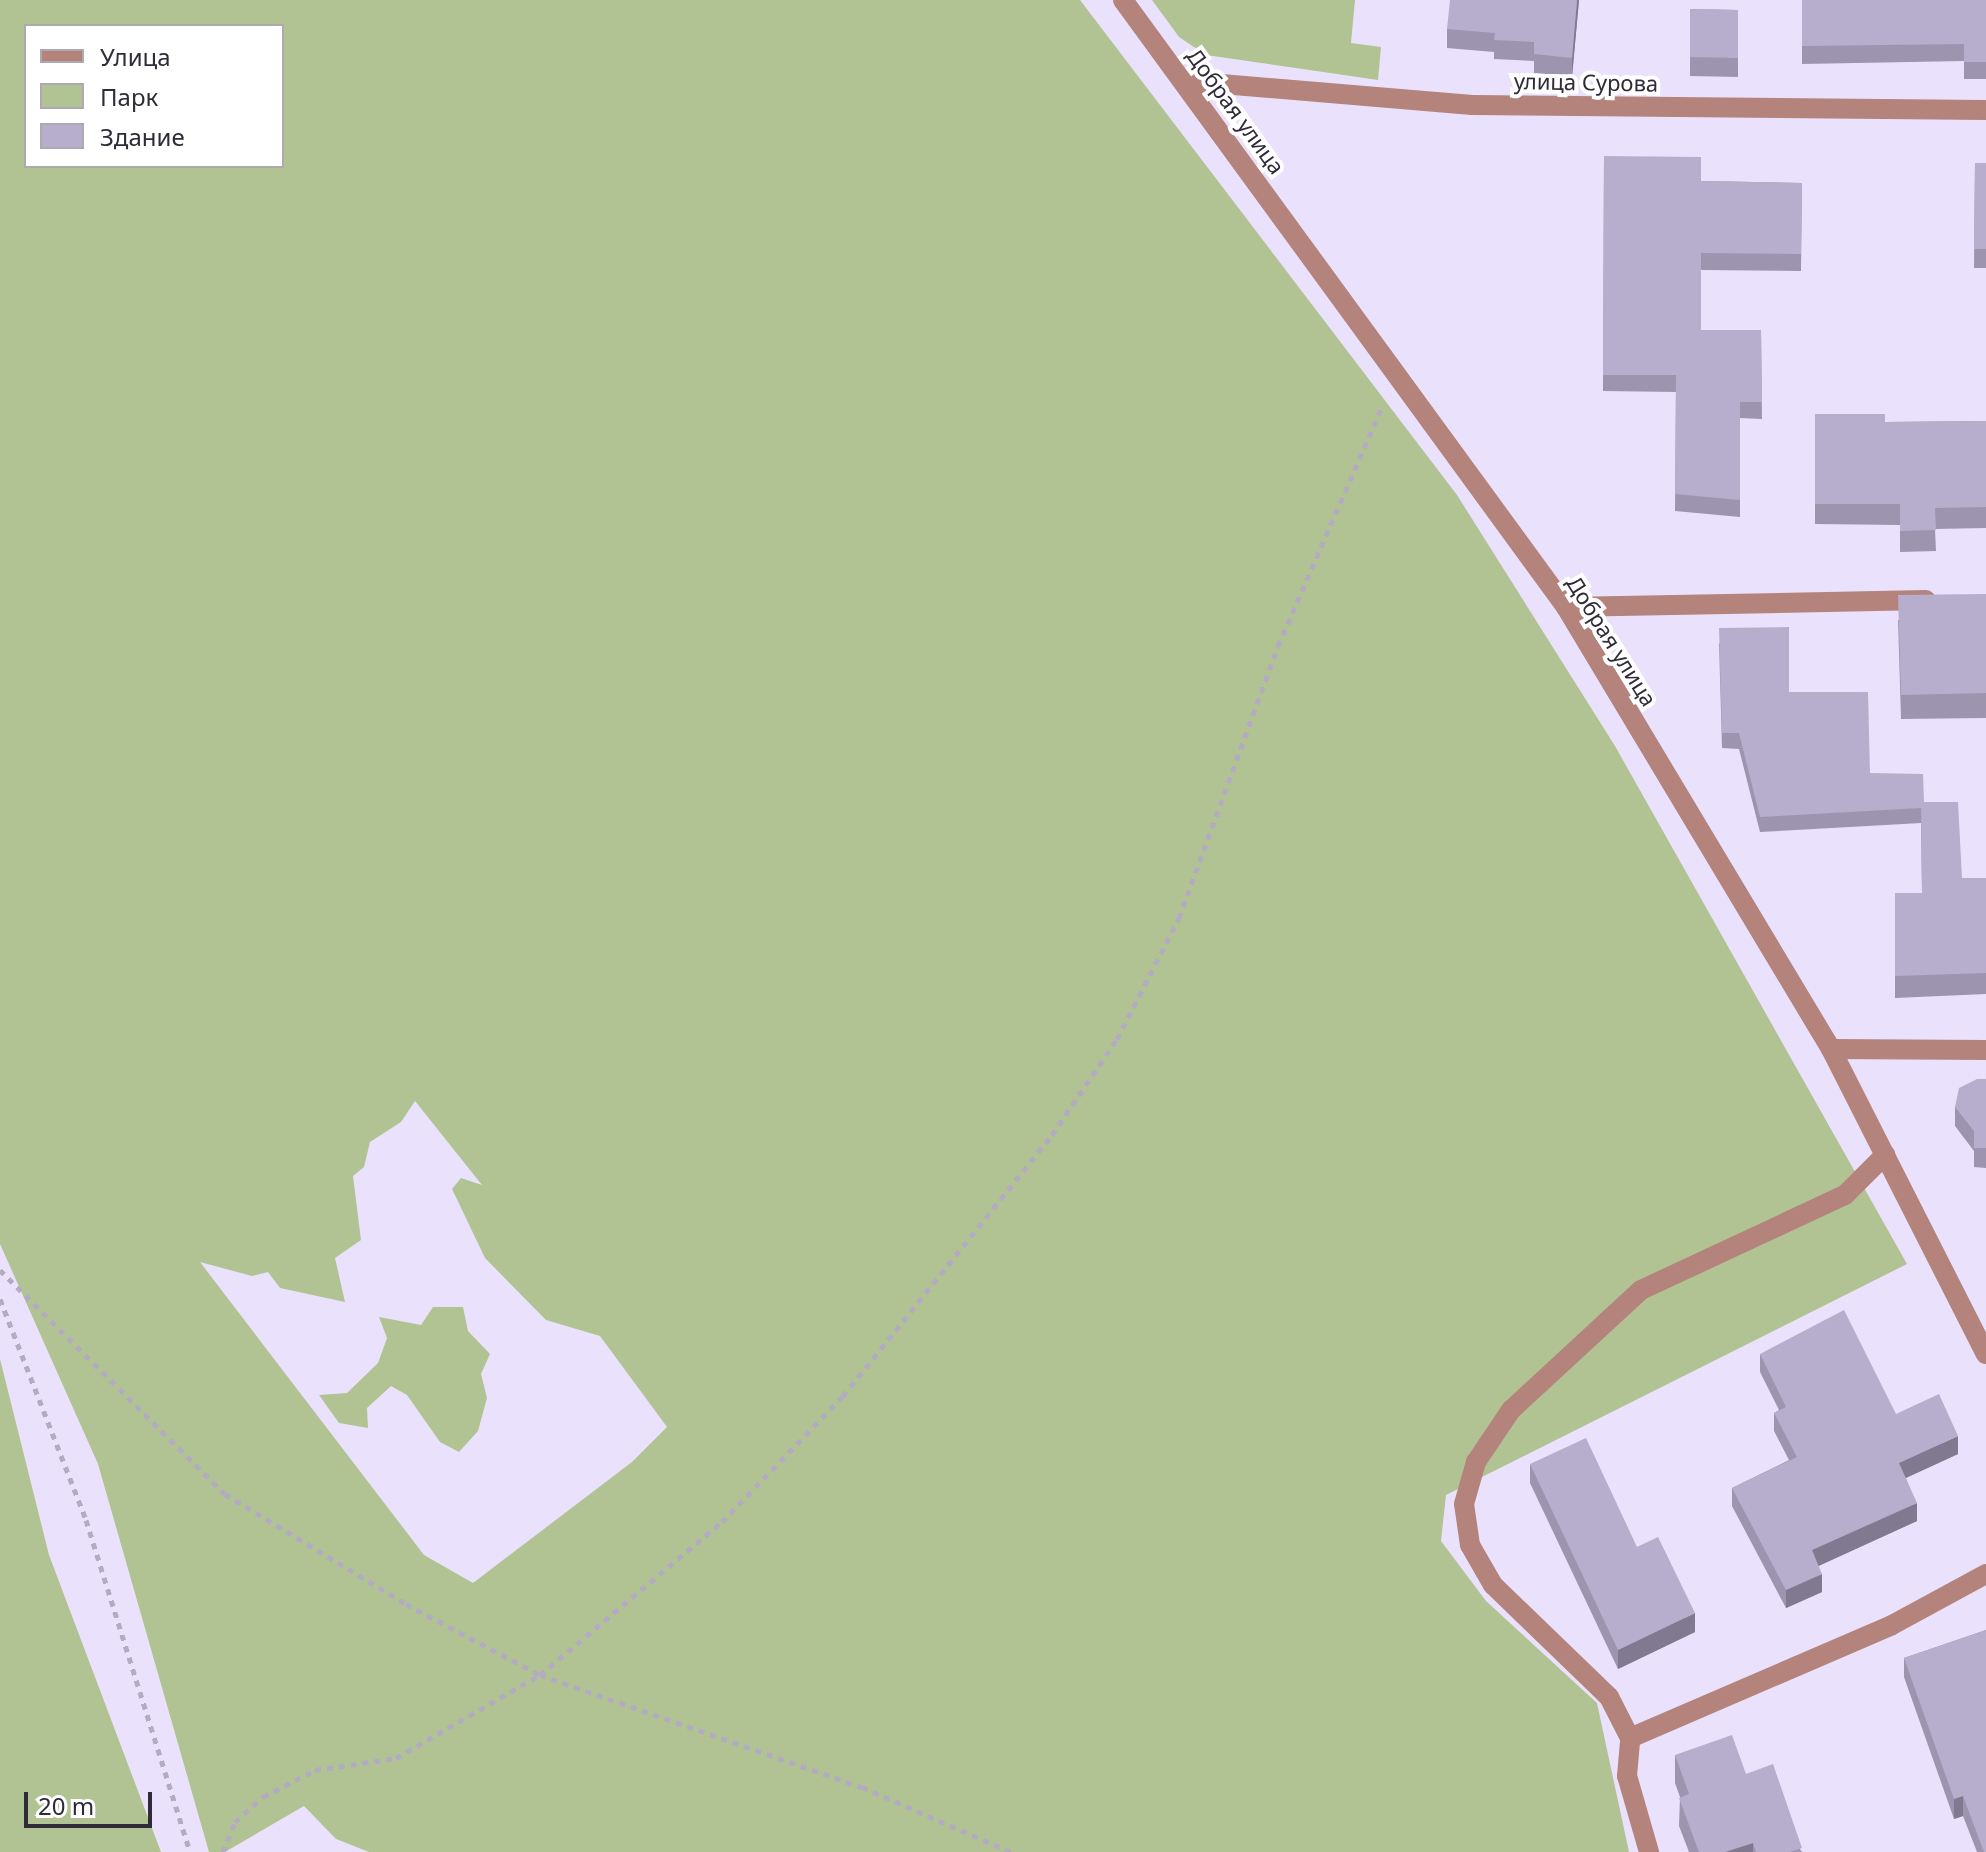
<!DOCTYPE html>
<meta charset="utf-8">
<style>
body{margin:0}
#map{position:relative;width:1986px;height:1852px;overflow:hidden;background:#eae2fc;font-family:"Noto Sans",sans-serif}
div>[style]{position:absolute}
.green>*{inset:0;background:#b1c393}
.path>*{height:5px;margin-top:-2.5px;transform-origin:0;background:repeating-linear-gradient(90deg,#b2abc1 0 6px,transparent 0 12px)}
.minor>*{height:20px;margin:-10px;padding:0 10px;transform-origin:10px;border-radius:10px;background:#b3837c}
.wall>*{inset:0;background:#9d95b0}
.shaded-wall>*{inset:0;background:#807990}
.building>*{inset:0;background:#b7adcd}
span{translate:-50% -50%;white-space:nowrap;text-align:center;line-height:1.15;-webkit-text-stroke:8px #fff;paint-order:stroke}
.street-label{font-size:22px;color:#2f2b38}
.legend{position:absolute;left:24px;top:24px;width:260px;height:144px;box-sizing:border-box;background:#fff;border:2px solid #acaaaf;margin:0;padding:10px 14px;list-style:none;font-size:24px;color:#2f2b38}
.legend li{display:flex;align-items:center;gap:16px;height:40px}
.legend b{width:40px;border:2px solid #acaaaf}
.scale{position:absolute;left:24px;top:1792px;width:128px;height:36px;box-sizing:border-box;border:4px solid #2f2b38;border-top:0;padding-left:10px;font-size:24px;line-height:28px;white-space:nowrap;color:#2f2b38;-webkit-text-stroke:6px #fff;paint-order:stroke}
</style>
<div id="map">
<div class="green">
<div style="clip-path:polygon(evenodd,0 0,1080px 0,1457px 495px,1615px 746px,1907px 1264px,1446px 1495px,1441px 1541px,1486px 1601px,1597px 1703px,1629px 1852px,369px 1852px,336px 1839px,304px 1806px,225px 1852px,209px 1852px,98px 1464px,0 1244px,0 0,26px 26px,282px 26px,282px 166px,26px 166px,26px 26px,0 0,415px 1101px,482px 1185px,461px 1178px,452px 1189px,485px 1258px,546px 1320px,600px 1336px,667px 1427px,632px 1462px,473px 1583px,424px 1555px,200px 1262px,252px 1276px,268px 1272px,280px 1288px,345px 1302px,335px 1258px,361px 1240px,353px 1176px,364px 1167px,370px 1142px,401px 1122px,415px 1101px)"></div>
<div style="clip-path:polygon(1152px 0,1355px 0,1351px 43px,1381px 47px,1378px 80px,1206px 55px,1179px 37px)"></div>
<div style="clip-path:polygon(433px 1307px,463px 1307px,468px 1331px,490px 1354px,481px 1374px,487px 1398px,478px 1431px,459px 1452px,440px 1442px,407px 1395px,391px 1386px,367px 1408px,368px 1428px,339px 1423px,319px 1395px,347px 1393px,378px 1363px,387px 1338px,379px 1317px,421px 1325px)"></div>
<div style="clip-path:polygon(0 1359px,49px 1555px,161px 1852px,0 1852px)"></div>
</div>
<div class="path">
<div style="left:0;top:1270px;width:317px;rotate:44.9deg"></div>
<div style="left:225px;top:1494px;width:212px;rotate:31.3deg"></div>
<div style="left:406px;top:1604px;width:152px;rotate:27.9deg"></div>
<div style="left:540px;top:1675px;width:341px;rotate:19.2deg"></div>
<div style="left:862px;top:1787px;width:163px;rotate:23.6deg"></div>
<div style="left:0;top:1299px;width:237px;rotate:68.7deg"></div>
<div style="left:86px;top:1520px;width:348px;rotate:72.6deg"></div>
<div style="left:223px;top:1852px;width:32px;rotate:-68deg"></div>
<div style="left:235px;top:1822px;width:38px;rotate:-42deg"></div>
<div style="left:263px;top:1797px;width:59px;rotate:-27.4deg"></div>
<div style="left:315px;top:1770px;width:82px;rotate:-8.4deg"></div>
<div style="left:396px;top:1758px;width:166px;rotate:-30deg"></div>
<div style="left:540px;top:1675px;width:238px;rotate:-40.1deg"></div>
<div style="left:722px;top:1522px;width:175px;rotate:-46.2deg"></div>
<div style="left:843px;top:1396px;width:334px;rotate:-51.3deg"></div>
<div style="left:1052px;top:1135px;width:116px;rotate:-55.9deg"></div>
<div style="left:1117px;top:1039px;width:136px;rotate:-62.9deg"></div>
<div style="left:1179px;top:918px;width:289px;rotate:-70deg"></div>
<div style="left:1278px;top:646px;width:258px;rotate:-66.5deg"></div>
</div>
<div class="minor">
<div style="left:1123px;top:0;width:751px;rotate:53.88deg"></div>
<div style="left:1566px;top:607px;width:515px;rotate:59.06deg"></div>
<div style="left:1831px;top:1049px;width:342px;rotate:63.1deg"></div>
<div style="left:1186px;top:81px;width:287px;rotate:4.8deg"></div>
<div style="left:1472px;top:105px;width:514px;rotate:0.56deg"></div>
<div style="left:1566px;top:607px;width:360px;rotate:-1.1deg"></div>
<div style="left:1831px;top:1049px;width:155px;rotate:0.4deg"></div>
<div style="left:1630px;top:1738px;width:285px;rotate:-23.3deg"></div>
<div style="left:1892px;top:1625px;width:107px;rotate:-28.5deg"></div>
<div style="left:1649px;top:1852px;width:79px;rotate:-106.1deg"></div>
<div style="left:1627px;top:1776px;width:38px;rotate:-85deg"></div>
<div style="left:1630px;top:1738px;width:46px;rotate:-117.1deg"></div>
<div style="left:1609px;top:1697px;width:161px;rotate:-136deg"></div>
<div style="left:1493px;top:1585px;width:46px;rotate:-119.9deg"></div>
<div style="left:1470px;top:1545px;width:41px;rotate:-98.3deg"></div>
<div style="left:1464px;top:1504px;width:44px;rotate:-74.1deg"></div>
<div style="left:1476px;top:1462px;width:63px;rotate:-56.1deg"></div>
<div style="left:1511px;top:1410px;width:177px;rotate:-42.7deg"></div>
<div style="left:1641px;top:1290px;width:225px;rotate:-25deg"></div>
<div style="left:1845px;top:1195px;width:57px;rotate:-45deg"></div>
</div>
<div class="wall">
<div style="clip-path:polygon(1579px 0,1572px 77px,1534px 73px,1534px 61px,1494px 59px,1494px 52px,1447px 48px,1447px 29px)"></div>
<div style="clip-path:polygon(1802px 0,1986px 0,1986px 79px,1964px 79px,1964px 61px,1802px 64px)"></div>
<div style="clip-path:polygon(1690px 9px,1738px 10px,1738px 77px,1690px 76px)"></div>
<div style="clip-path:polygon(1604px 156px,1701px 181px,1802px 183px,1801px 271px,1701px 270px,1701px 330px,1761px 330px,1762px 419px,1740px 418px,1740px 517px,1675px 511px,1676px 392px,1603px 391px)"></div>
<div style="clip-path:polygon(1975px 163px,1986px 163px,1986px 268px,1974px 268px)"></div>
<div style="clip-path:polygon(1815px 414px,1885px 422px,1986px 421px,1986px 528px,1935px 529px,1936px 551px,1900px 552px,1900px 525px,1815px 524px)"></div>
<div style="clip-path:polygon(1986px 594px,1986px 718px,1901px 719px,1898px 620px)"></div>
<div style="clip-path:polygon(1719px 643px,1789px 692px,1870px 773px,1924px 802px,1962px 878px,1986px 878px,1986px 994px,1895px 998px,1895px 893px,1922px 893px,1921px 823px,1760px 832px,1739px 749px,1722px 748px)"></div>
<div style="clip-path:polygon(1986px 1079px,1986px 1168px,1974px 1167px,1974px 1151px,1955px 1126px,1955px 1107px)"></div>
<div style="clip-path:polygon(1760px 1354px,1896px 1414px,1958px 1454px,1906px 1478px,1917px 1521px,1818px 1566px,1822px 1592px,1786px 1608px,1732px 1506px,1732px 1488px,1789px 1460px,1774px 1431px,1774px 1413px,1779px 1410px,1760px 1372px)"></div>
<div style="clip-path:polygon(1530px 1464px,1637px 1547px,1695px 1632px,1618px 1669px,1530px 1483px)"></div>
<div style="clip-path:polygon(1986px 1630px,1986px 1852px,1977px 1852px,1963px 1816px,1954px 1819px,1904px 1677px,1904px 1658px)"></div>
<div style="clip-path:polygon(1675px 1755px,1746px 1774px,1802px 1852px,1689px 1852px,1679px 1826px,1680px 1797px,1675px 1783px)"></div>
</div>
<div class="shaded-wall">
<div style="clip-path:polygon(1577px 0,1579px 0,1572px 77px,1572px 58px)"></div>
<div style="clip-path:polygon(1958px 1436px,1958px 1454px,1899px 1481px,1899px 1463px)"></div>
<div style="clip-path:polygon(1917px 1503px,1917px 1521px,1812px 1569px,1812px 1550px)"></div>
<div style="clip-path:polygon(1822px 1574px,1822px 1592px,1786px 1608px,1786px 1590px)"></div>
<div style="clip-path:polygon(1695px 1613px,1695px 1632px,1618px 1669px,1618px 1650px)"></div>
<div style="clip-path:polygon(1963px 1796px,1963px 1816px,1954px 1819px,1954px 1799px)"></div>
<div style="clip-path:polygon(1753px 1843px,1753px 1852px,1725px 1852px)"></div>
</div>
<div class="building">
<div style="clip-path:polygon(1450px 0,1577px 0,1572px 58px,1534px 54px,1534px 42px,1494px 40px,1495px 33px,1447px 29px)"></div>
<div style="clip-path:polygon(1802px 0,1986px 0,1986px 62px,1964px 62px,1964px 44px,1802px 46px)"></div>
<div style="clip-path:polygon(1690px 9px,1738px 10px,1738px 58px,1690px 57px)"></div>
<div style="clip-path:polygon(1604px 156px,1701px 157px,1701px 181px,1802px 183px,1801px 254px,1701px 253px,1701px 330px,1761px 330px,1762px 402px,1740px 402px,1740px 500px,1675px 494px,1676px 375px,1603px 375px)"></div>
<div style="clip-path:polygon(1975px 163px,1986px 163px,1986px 249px,1974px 249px)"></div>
<div style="clip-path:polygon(1815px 414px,1885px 414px,1885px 422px,1986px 421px,1986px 507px,1935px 508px,1936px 530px,1900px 531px,1900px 504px,1815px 504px)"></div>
<div style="clip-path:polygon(1986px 594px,1986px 693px,1901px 695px,1898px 595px)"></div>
<div style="clip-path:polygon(1789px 627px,1789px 692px,1868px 692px,1870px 773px,1923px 774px,1924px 802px,1921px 802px,1921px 808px,1760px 817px,1739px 733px,1722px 733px,1719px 628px)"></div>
<div style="clip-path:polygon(1921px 802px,1958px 802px,1962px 878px,1986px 878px,1986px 973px,1895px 976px,1895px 893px,1922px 893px)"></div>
<div style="clip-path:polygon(1977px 1079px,1986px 1079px,1986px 1148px,1974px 1148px,1974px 1131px,1955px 1107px,1959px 1088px)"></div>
<div style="clip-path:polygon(1844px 1310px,1896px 1414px,1939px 1394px,1958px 1436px,1899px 1463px,1917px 1503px,1812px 1550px,1822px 1574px,1786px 1590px,1732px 1488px,1797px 1457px,1774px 1413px,1786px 1407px,1760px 1354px)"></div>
<div style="clip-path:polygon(1586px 1438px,1637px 1547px,1658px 1537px,1695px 1613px,1618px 1650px,1530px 1464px)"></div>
<div style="clip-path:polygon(1986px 1630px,1986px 1852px,1984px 1852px,1963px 1796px,1954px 1799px,1904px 1658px)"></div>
<div style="clip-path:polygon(1732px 1735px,1746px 1774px,1773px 1764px,1802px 1848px,1790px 1852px,1756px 1852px,1753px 1843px,1725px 1852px,1699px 1852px,1679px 1798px,1689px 1794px,1675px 1755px)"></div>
</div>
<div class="street-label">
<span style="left:1586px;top:82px;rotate:1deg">улица Сурова</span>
<span style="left:1236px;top:111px;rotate:54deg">Добрая улица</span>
<span style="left:1612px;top:641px;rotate:58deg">Добрая улица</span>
</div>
<ul class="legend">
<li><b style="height:10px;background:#b3837c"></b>Улица</li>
<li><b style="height:22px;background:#b1c393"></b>Парк</li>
<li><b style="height:22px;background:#b7adcd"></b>Здание</li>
</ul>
<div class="scale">20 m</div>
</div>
